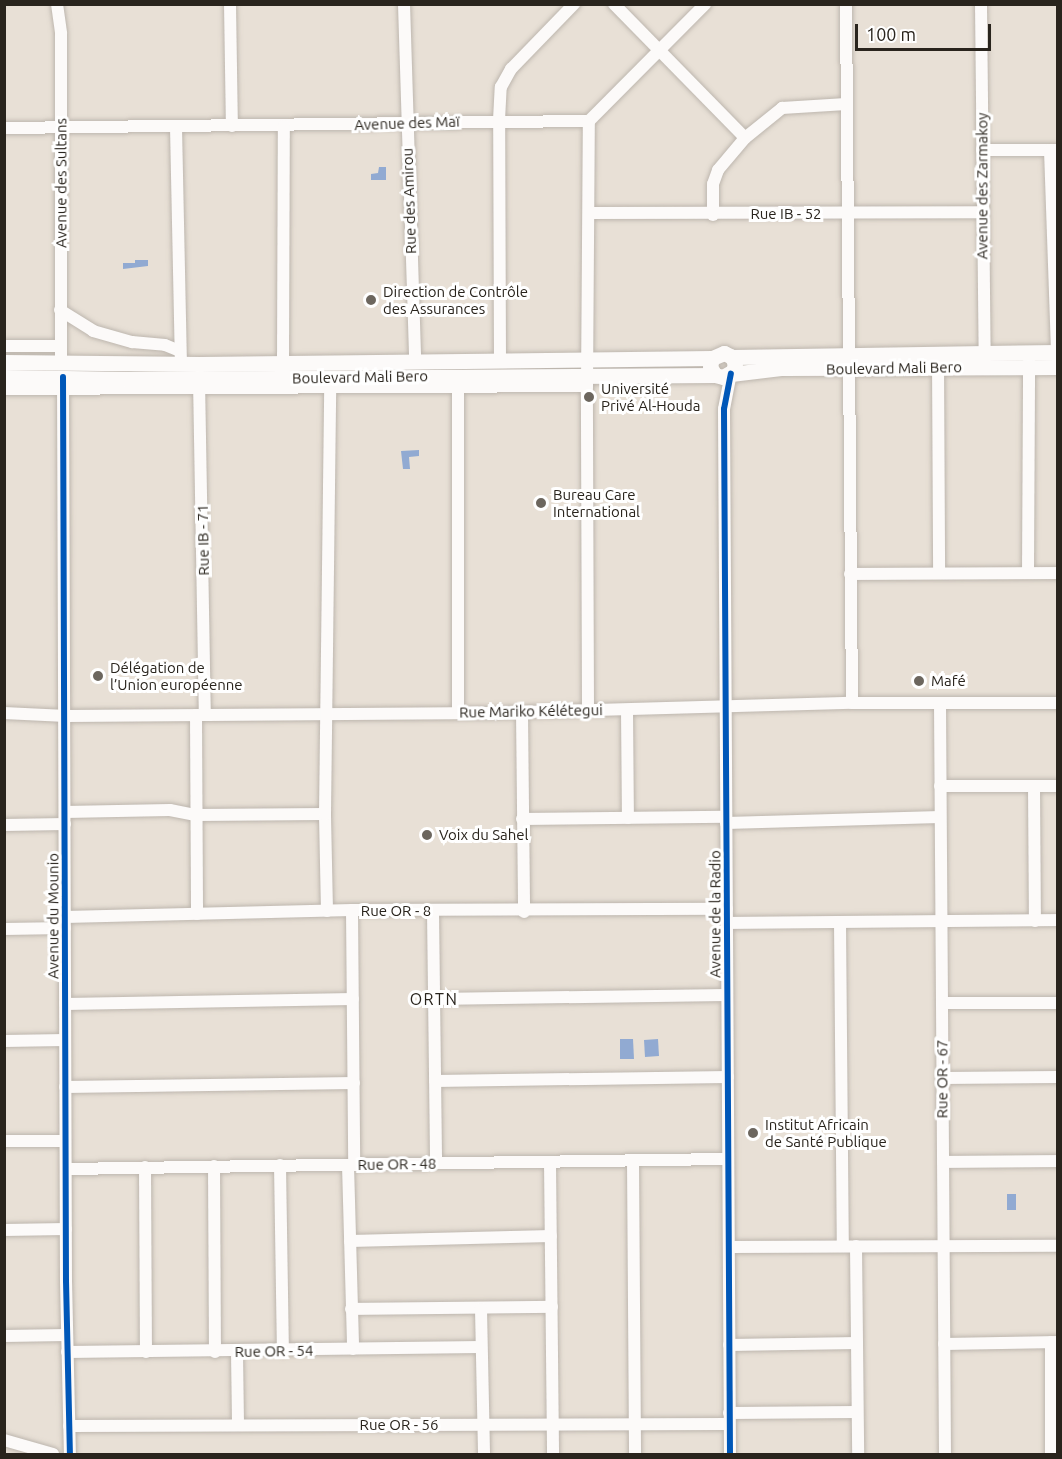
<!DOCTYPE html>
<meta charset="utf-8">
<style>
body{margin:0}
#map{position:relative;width:1062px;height:1459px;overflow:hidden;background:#e8e0d6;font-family:Ubuntu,sans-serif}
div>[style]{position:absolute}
.water>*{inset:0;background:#91aad2}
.roads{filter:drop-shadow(0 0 2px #bdb6ae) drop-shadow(0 0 2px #bdb6ae)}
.minor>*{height:12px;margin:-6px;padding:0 6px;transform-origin:6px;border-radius:6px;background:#fcfaf9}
.major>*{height:15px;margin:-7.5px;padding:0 7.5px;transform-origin:7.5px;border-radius:7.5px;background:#fcfaf9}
.cycleway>*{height:6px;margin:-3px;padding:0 3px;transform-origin:3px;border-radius:3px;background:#0057b8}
.dots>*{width:16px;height:16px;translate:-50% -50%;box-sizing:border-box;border:3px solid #fff;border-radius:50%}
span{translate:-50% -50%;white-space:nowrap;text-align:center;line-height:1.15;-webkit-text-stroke:6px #fff;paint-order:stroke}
.street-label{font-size:15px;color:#29241d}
.poi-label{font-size:15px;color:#29241d}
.left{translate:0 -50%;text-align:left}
.neighbourhood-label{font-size:16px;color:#29241d;letter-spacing:1.5px}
.frame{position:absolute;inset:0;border:6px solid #29241d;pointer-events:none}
.scale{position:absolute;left:855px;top:24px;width:136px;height:27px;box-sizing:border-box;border:3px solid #29241d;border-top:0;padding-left:8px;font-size:18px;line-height:21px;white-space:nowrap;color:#29241d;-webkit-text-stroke:4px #fff;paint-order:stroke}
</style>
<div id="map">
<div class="water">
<div style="clip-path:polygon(379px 167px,386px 167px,386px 180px,371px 180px,371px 174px,378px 173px)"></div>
<div style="clip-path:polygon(135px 260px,148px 260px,148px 266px,123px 269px,123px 263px,135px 263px)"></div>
<div style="clip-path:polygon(419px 450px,419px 456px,409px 457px,410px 469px,403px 469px,401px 451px)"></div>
<div style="clip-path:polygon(620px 1039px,633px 1039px,634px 1059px,620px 1059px)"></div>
<div style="clip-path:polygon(658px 1039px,659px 1056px,645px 1057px,644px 1040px)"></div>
<div style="clip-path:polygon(1007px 1194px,1016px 1194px,1016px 1210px,1007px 1210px)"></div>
</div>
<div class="roads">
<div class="minor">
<div style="left:57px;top:4px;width:30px;rotate:82deg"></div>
<div style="left:61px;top:34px;width:328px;rotate:90deg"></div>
<div style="left:230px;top:4px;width:122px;rotate:89.1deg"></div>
<div style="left:404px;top:4px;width:358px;rotate:88.2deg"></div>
<div style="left:614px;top:4px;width:187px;rotate:45.6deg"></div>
<div style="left:846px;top:4px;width:699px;rotate:89.51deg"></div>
<div style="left:981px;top:4px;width:356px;rotate:89.4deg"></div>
<div style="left:176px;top:127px;width:237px;rotate:88.8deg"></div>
<div style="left:4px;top:128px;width:585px;rotate:-0.69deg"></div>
<div style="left:589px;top:121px;width:165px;rotate:-45.2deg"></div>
<div style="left:982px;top:150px;width:74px"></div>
<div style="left:1050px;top:150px;width:202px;rotate:88deg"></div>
<div style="left:589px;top:213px;width:394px;rotate:-0.1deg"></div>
<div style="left:713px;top:215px;width:31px;rotate:-90deg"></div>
<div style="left:713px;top:184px;width:15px;rotate:-70deg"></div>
<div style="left:718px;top:170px;width:42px;rotate:-49.8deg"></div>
<div style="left:745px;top:138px;width:48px;rotate:-39deg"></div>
<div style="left:782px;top:108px;width:64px;rotate:-3.6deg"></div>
<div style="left:60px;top:310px;width:39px;rotate:32deg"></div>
<div style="left:93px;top:331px;width:41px;rotate:15.8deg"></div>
<div style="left:132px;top:342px;width:33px;rotate:5deg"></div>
<div style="left:165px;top:345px;width:16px;rotate:22deg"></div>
<div style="left:4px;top:346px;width:56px"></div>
<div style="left:938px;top:359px;width:214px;rotate:89.7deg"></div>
<div style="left:500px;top:362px;width:242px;rotate:-90.2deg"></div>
<div style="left:499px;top:120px;width:33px;rotate:-87deg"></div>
<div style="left:501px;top:87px;width:21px;rotate:-61deg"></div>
<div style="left:511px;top:69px;width:91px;rotate:-45.9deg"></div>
<div style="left:283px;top:363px;width:237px;rotate:-89.8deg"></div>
<div style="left:63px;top:377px;width:904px;rotate:89.81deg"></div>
<div style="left:66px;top:1281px;width:173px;rotate:88.7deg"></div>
<div style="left:458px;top:378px;width:335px;rotate:90deg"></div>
<div style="left:199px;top:380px;width:335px;rotate:89deg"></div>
<div style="left:4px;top:389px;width:583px;rotate:-0.29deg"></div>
<div style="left:1028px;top:573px;width:212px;rotate:-89.7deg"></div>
<div style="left:850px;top:574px;width:208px;rotate:-0.3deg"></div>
<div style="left:940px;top:703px;width:751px;rotate:89.62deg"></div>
<div style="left:588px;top:710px;width:324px;rotate:-90.2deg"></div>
<div style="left:587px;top:386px;width:265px;rotate:-89.6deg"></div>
<div style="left:627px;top:710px;width:108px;rotate:89.5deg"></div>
<div style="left:522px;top:712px;width:200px;rotate:89.4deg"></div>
<div style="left:4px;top:713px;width:62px;rotate:2.8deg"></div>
<div style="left:66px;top:716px;width:422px;rotate:-0.4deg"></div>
<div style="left:488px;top:713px;width:364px;rotate:-1.6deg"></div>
<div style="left:852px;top:703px;width:206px"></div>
<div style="left:196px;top:715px;width:199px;rotate:89.7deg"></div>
<div style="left:940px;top:786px;width:118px"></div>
<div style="left:1034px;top:786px;width:135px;rotate:89.6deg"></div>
<div style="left:65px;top:812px;width:105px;rotate:-1.1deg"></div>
<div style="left:170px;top:810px;width:25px;rotate:11deg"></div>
<div style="left:195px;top:815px;width:130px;rotate:-0.4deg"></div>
<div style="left:522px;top:819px;width:204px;rotate:-0.6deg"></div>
<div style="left:726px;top:823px;width:214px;rotate:-1.6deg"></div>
<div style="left:4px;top:825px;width:61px;rotate:-0.9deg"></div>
<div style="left:352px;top:910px;width:254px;rotate:89.5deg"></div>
<div style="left:327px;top:911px;width:97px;rotate:-91.2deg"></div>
<div style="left:325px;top:814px;width:435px;rotate:-89.3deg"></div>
<div style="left:433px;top:911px;width:252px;rotate:89.3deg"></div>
<div style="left:65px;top:917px;width:287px;rotate:-1.4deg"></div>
<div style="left:352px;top:910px;width:375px;rotate:-0.2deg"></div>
<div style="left:840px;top:922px;width:324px;rotate:89.5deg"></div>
<div style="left:727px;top:923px;width:331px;rotate:-0.5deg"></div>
<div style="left:4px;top:929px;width:61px;rotate:-0.9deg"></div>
<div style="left:434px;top:999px;width:293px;rotate:-0.8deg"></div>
<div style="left:942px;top:1003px;width:116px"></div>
<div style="left:65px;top:1004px;width:288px;rotate:-1deg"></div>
<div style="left:4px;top:1041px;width:61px;rotate:-0.9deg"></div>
<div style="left:942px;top:1078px;width:116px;rotate:-0.5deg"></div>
<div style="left:435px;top:1081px;width:293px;rotate:-0.8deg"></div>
<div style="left:65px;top:1087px;width:289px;rotate:-0.8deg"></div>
<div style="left:4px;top:1141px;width:61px"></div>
<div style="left:633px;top:1160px;width:294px;rotate:89.6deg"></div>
<div style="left:550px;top:1162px;width:292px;rotate:89.4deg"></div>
<div style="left:943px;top:1162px;width:115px;rotate:-0.5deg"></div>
<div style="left:280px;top:1165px;width:186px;rotate:89.1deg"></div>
<div style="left:348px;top:1165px;width:184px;rotate:88.4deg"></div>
<div style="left:214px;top:1166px;width:186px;rotate:89.7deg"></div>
<div style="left:145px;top:1167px;width:185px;rotate:89.7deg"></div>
<div style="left:66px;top:1169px;width:662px;rotate:-0.87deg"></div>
<div style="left:4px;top:1230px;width:62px;rotate:-0.9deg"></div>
<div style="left:350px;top:1241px;width:201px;rotate:-1.4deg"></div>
<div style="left:856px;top:1246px;width:208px;rotate:89.4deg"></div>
<div style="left:729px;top:1247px;width:329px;rotate:-0.2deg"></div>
<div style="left:351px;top:1309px;width:201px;rotate:-0.6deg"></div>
<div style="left:481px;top:1309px;width:145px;rotate:88.8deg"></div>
<div style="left:4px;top:1336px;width:63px;rotate:-0.9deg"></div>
<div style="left:1051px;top:1342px;width:112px;rotate:90deg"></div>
<div style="left:944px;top:1344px;width:114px;rotate:-1deg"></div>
<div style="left:729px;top:1345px;width:128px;rotate:-0.9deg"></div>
<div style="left:67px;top:1352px;width:414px;rotate:-0.7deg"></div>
<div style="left:237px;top:1352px;width:73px;rotate:89.2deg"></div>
<div style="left:729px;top:1413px;width:128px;rotate:-0.4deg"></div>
<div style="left:69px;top:1426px;width:660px;rotate:-0.17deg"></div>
<div style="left:4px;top:1440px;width:51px;rotate:15.9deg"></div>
<div style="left:730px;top:1454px;width:1045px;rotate:-90.33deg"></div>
<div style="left:724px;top:409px;width:36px;rotate:-79deg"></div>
</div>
<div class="major">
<div style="left:732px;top:357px;width:326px;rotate:-0.9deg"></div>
<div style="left:4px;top:362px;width:195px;rotate:0.6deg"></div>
<div style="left:199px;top:364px;width:513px;rotate:-0.67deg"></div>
<div style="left:731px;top:374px;width:50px;rotate:-6.8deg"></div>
<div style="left:781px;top:368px;width:277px;rotate:-0.2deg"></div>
<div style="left:4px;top:377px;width:123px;rotate:0.9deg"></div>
<div style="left:127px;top:379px;width:588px;rotate:-0.39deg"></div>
<div style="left:715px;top:375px;width:8px;rotate:14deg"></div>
<div style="left:723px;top:377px;width:12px;rotate:-31deg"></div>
<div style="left:733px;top:371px;width:7px;rotate:-74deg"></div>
<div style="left:735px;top:364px;width:8px;rotate:-113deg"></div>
<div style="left:732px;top:357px;width:9px;rotate:-153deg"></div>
<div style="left:724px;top:353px;width:13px;rotate:157deg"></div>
<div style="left:712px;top:358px;width:9px;rotate:103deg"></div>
<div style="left:710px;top:367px;width:9px;rotate:58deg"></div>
</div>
</div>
<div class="cycleway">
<div style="left:63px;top:377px;width:904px;rotate:89.81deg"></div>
<div style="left:66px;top:1281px;width:173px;rotate:88.7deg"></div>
<div style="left:730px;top:1454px;width:1045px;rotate:-90.33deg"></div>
<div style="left:724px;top:409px;width:36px;rotate:-79deg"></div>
</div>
<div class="dots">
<div style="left:371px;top:300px;background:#6c665e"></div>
<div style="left:589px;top:397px;background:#6c665e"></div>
<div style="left:541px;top:503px;background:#6c665e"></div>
<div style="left:98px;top:676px;background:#6c665e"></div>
<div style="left:919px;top:681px;background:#6c665e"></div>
<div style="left:427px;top:835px;background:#6c665e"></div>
<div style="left:753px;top:1133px;background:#6c665e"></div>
</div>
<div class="street-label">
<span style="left:407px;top:123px;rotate:-2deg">Avenue des Maï</span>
<span style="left:61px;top:183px;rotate:-90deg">Avenue des Sultans</span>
<span style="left:982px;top:186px;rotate:-90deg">Avenue des Zarmakoy</span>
<span style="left:409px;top:201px;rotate:-92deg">Rue des Amirou</span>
<span style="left:786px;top:214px">Rue IB - 52</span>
<span style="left:894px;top:368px;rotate:-1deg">Boulevard Mali Bero</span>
<span style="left:360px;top:377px;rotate:-1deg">Boulevard Mali Bero</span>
<span style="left:203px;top:540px;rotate:-91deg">Rue IB - 71</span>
<span style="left:531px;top:711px;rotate:-1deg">Rue Mariko Kélétegui</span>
<span style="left:396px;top:911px">Rue OR - 8</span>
<span style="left:715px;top:914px;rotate:-90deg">Avenue de la Radio</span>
<span style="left:53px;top:916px;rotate:-90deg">Avenue du Mounio</span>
<span style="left:942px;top:1079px;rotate:-90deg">Rue OR - 67</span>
<span style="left:397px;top:1164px;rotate:-1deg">Rue OR - 48</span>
<span style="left:274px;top:1351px;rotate:-1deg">Rue OR - 54</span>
<span style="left:399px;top:1425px">Rue OR - 56</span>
</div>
<div class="poi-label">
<span class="left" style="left:383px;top:300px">Direction de Contrôle<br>des Assurances</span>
<span class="left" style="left:601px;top:397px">Université<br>Privé Al-Houda</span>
<span class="left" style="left:553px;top:503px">Bureau Care<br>International</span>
<span class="left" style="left:110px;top:676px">Délégation de<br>l’Union européenne</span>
<span class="left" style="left:931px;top:681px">Mafé</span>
<span class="left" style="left:439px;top:835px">Voix du Sahel</span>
<span class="left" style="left:765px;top:1133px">Institut Africain<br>de Santé Publique</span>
</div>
<div class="neighbourhood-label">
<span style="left:434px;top:999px">ORTN</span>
</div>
<div class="frame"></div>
<div class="scale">100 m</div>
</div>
